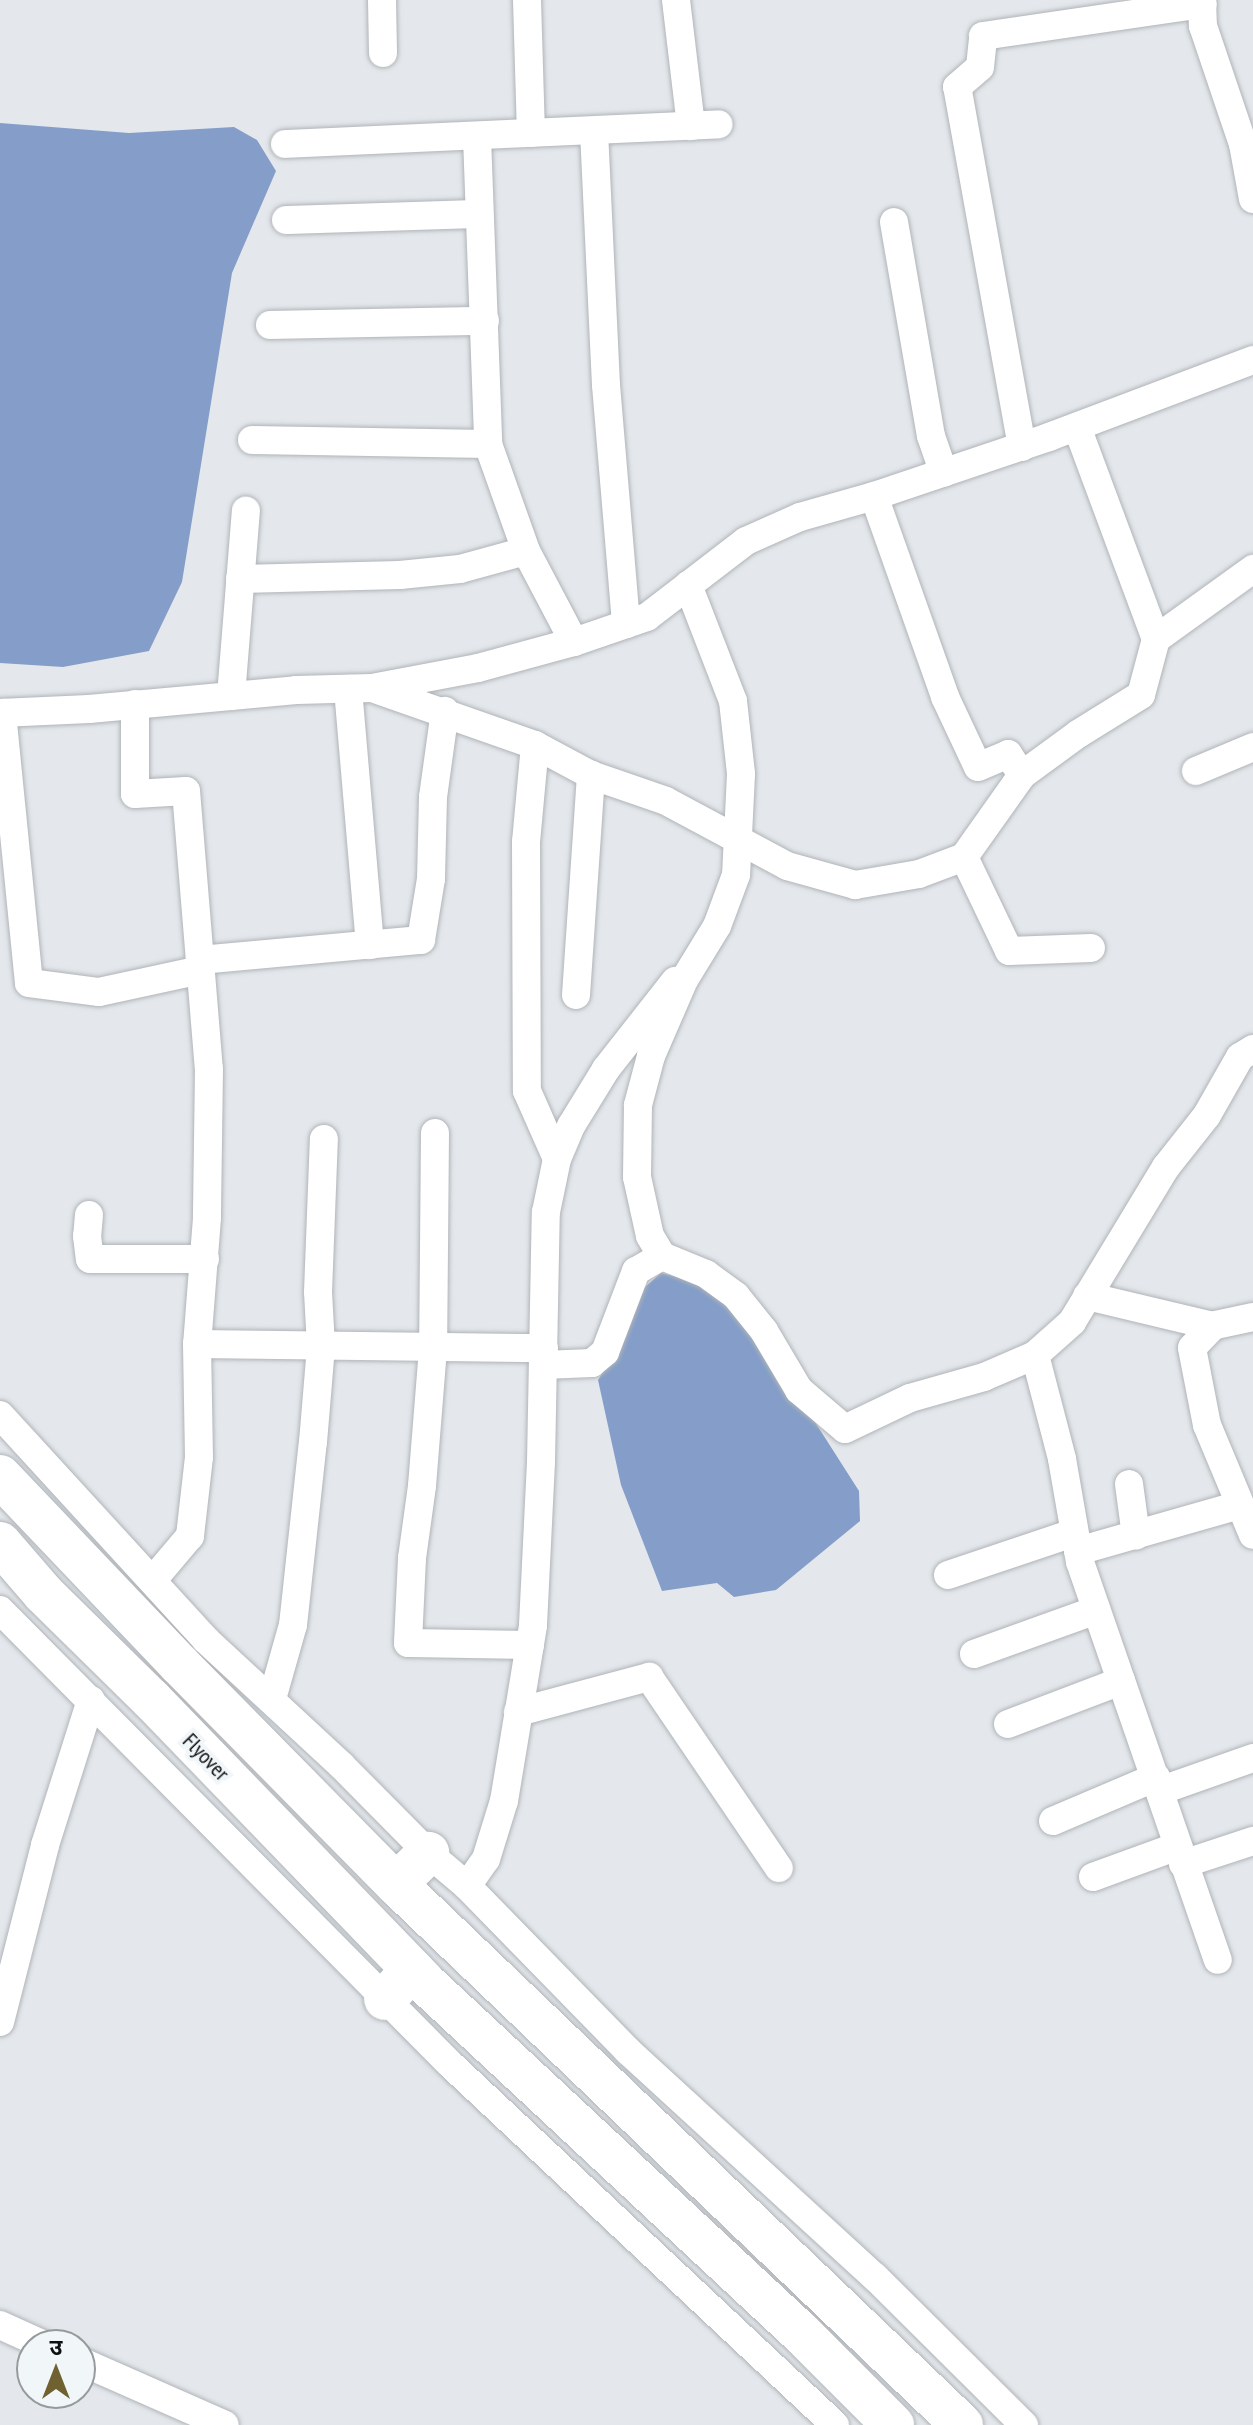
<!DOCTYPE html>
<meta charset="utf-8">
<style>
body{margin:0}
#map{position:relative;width:1253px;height:2425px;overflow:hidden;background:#e4e8ec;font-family:"PT Sans Narrow","Noto Sans Devanagari",sans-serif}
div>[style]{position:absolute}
.water>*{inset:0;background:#849ec9}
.roads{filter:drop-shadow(0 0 2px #b0b4b8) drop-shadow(0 0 2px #b0b4b8)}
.minor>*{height:28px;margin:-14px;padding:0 14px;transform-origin:14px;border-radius:14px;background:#fff}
.highway>*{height:42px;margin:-21px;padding:0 21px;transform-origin:21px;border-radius:21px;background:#fff}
span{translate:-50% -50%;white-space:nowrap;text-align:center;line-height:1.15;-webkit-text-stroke:8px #f1f6f9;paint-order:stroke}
.street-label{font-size:22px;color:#0d0f10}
.north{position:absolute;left:16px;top:2329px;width:80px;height:80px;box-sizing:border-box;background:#f1f6f9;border:2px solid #969a9c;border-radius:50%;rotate:0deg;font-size:22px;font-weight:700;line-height:32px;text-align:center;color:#0d0f10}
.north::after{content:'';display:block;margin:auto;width:28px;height:36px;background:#6f6230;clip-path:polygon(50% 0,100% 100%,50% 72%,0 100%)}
</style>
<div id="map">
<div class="water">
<div style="clip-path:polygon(0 123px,129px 133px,234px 127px,257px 140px,276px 171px,232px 273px,182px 582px,149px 651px,63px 667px,0 663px)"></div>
<div style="clip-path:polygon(661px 1273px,710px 1285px,762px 1339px,859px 1491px,860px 1521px,776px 1590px,734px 1597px,717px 1583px,662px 1591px,621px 1485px,598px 1380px,619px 1346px,637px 1294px)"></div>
</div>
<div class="roads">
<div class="minor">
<div style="left:382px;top:0;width:53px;rotate:88.9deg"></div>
<div style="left:527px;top:0;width:133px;rotate:88.3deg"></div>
<div style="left:676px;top:0;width:127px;rotate:83.2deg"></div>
<div style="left:1202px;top:0;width:26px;rotate:88deg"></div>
<div style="left:1203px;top:26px;width:125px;rotate:71.3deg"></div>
<div style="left:1243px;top:144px;width:56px;rotate:79.7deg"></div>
<div style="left:594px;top:131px;width:254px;rotate:87.3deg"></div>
<div style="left:606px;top:385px;width:240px;rotate:85.2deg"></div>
<div style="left:477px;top:137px;width:307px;rotate:87.9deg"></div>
<div style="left:488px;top:444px;width:114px;rotate:70.4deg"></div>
<div style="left:526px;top:551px;width:103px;rotate:62.2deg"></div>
<div style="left:285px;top:144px;width:434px;rotate:-2.6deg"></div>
<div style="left:286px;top:220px;width:192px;rotate:-1.8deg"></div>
<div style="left:894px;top:222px;width:217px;rotate:80.2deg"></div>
<div style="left:931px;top:436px;width:39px;rotate:71deg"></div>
<div style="left:270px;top:325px;width:215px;rotate:-1.1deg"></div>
<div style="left:1077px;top:427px;width:226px;rotate:69.6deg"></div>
<div style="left:252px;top:440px;width:236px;rotate:1deg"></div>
<div style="left:1022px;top:447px;width:366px;rotate:-100.2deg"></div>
<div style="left:957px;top:87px;width:30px;rotate:-41deg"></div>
<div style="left:980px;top:67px;width:31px;rotate:-84deg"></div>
<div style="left:983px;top:36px;width:222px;rotate:-8.3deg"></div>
<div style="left:874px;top:496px;width:213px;rotate:70.5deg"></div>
<div style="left:945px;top:697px;width:77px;rotate:64.8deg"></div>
<div style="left:978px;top:767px;width:33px;rotate:-23deg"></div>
<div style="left:1008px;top:754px;width:25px;rotate:56deg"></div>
<div style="left:240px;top:579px;width:160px;rotate:-1.4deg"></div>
<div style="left:400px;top:575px;width:60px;rotate:-5.7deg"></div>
<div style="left:460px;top:569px;width:68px;rotate:-15.3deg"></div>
<div style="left:688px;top:585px;width:124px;rotate:68.8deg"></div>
<div style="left:733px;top:701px;width:73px;rotate:83.7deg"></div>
<div style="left:741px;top:774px;width:101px;rotate:92.8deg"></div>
<div style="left:736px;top:875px;width:54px;rotate:110.4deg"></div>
<div style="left:717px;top:926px;width:63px;rotate:121.4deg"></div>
<div style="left:684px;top:980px;width:83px;rotate:113.5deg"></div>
<div style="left:651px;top:1056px;width:51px;rotate:104.9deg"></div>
<div style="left:638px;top:1105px;width:72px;rotate:90.8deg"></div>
<div style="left:637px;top:1177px;width:60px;rotate:77.6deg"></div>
<div style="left:650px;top:1236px;width:23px;rotate:59deg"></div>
<div style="left:662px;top:1256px;width:48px;rotate:22.2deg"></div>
<div style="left:706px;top:1274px;width:37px;rotate:36deg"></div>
<div style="left:736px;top:1296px;width:45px;rotate:51.3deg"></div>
<div style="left:764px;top:1331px;width:69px;rotate:59.3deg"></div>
<div style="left:799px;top:1390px;width:60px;rotate:40.3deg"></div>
<div style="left:845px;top:1429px;width:72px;rotate:-25.5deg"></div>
<div style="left:910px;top:1398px;width:77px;rotate:-15.8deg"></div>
<div style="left:984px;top:1377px;width:56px;rotate:-23.3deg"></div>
<div style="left:1035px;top:1355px;width:50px;rotate:-41.7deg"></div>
<div style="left:1072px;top:1322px;width:181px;rotate:-58.8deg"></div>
<div style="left:1166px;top:1167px;width:66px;rotate:-51.7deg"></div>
<div style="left:1207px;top:1115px;width:67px;rotate:-60.4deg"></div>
<div style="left:1240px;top:1057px;width:15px;rotate:-32deg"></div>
<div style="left:348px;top:689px;width:257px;rotate:85.1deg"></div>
<div style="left:375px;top:689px;width:170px;rotate:19.3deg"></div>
<div style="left:535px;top:745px;width:64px;rotate:28.2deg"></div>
<div style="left:591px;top:775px;width:79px;rotate:19.1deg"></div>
<div style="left:666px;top:801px;width:137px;rotate:28.2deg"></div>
<div style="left:787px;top:866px;width:71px;rotate:15.6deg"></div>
<div style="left:855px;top:885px;width:65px;rotate:-9.8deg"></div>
<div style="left:919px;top:874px;width:48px;rotate:-20.7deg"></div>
<div style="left:964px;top:857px;width:100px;rotate:-54.7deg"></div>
<div style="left:1022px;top:775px;width:69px;rotate:-36.2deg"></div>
<div style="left:1078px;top:734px;width:74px;rotate:-31.8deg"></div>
<div style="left:1141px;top:695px;width:58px;rotate:-75deg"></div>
<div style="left:1156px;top:639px;width:120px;rotate:-35.8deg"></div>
<div style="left:231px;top:696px;width:186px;rotate:-85.4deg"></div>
<div style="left:135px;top:704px;width:90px;rotate:90deg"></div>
<div style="left:135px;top:794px;width:51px;rotate:-3.4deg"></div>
<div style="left:186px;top:791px;width:279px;rotate:85.3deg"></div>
<div style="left:209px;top:1069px;width:149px;rotate:90.8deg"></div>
<div style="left:207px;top:1218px;width:126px;rotate:94.5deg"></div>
<div style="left:197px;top:1344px;width:113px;rotate:89deg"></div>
<div style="left:199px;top:1457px;width:80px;rotate:96.5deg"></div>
<div style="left:190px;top:1536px;width:57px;rotate:130.1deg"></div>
<div style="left:0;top:713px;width:89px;rotate:-2.6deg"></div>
<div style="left:89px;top:709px;width:208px;rotate:-5.2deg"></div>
<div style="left:296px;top:690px;width:76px;rotate:-1.5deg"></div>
<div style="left:372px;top:688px;width:108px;rotate:-10.7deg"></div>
<div style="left:478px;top:668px;width:99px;rotate:-15.2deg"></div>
<div style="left:574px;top:642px;width:77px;rotate:-18.9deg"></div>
<div style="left:647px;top:617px;width:125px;rotate:-37.5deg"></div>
<div style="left:746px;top:541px;width:59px;rotate:-24deg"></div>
<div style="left:800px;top:517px;width:77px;rotate:-15.8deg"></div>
<div style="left:874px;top:496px;width:185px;rotate:-18.6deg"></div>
<div style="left:1049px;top:437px;width:218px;rotate:-20.7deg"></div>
<div style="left:2px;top:713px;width:271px;rotate:84.3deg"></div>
<div style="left:29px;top:983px;width:71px;rotate:7.3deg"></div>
<div style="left:99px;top:992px;width:104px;rotate:-12.2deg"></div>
<div style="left:535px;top:745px;width:97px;rotate:95.3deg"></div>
<div style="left:526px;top:842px;width:249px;rotate:89.8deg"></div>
<div style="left:527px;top:1091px;width:74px;rotate:66.2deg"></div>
<div style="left:1196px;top:771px;width:62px;rotate:-22.8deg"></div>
<div style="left:964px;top:857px;width:104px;rotate:64.4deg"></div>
<div style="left:1009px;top:951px;width:82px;rotate:-2.1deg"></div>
<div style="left:200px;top:960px;width:222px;rotate:-5.2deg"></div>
<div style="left:421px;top:940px;width:62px;rotate:-80.7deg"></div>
<div style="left:431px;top:879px;width:82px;rotate:-88.6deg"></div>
<div style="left:433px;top:797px;width:87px;rotate:-82.1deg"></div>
<div style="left:576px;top:995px;width:221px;rotate:-86.1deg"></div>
<div style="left:435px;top:1133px;width:216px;rotate:90.5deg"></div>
<div style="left:433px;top:1349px;width:137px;rotate:94.6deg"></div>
<div style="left:422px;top:1486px;width:73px;rotate:97.9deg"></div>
<div style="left:412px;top:1558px;width:85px;rotate:92.7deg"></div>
<div style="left:408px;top:1643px;width:122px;rotate:0.9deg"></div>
<div style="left:89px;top:1215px;width:21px;rotate:95deg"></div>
<div style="left:87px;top:1236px;width:23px;rotate:83deg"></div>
<div style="left:90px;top:1259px;width:115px"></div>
<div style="left:1087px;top:1296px;width:130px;rotate:13.4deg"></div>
<div style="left:1213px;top:1326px;width:30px;rotate:134deg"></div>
<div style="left:1192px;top:1348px;width:78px;rotate:79deg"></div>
<div style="left:1207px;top:1425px;width:119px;rotate:67.3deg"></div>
<div style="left:1211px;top:1326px;width:43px;rotate:-12.1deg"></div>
<div style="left:197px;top:1344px;width:347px;rotate:0.7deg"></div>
<div style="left:1035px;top:1355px;width:107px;rotate:75.4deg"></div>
<div style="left:1062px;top:1459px;width:105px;rotate:80.1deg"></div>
<div style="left:1080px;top:1562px;width:421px;rotate:70.9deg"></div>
<div style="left:543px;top:1365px;width:49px;rotate:-2.3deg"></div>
<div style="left:592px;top:1363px;width:17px;rotate:-40deg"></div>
<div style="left:605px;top:1352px;width:87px;rotate:-69.1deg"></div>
<div style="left:636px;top:1271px;width:30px;rotate:-30deg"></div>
<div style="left:0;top:1415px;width:305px;rotate:47.5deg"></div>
<div style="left:206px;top:1640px;width:184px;rotate:42.8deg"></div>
<div style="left:341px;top:1765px;width:124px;rotate:45.3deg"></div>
<div style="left:428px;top:1853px;width:51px;rotate:40.2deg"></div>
<div style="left:467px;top:1886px;width:231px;rotate:45.7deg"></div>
<div style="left:628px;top:2051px;width:335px;rotate:42.5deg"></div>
<div style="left:875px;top:2277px;width:210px;rotate:44.8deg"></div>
<div style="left:1129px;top:1484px;width:52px;rotate:82.3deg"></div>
<div style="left:1078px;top:1551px;width:167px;rotate:-15.9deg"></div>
<div style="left:948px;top:1575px;width:132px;rotate:-18.6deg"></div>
<div style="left:0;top:1610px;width:638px;rotate:45.25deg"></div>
<div style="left:449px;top:2063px;width:529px;rotate:43.16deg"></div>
<div style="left:974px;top:1654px;width:130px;rotate:-19.8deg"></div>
<div style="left:272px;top:1699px;width:77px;rotate:-74.2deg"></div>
<div style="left:293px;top:1625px;width:184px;rotate:-83.8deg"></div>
<div style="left:313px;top:1442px;width:95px;rotate:-85.2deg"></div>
<div style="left:321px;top:1347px;width:55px;rotate:-93.1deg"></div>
<div style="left:318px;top:1292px;width:153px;rotate:-87.8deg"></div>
<div style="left:518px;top:1712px;width:136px;rotate:-15deg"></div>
<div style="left:649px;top:1677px;width:231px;rotate:55.8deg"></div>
<div style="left:1008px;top:1724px;width:121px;rotate:-20.8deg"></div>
<div style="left:1162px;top:1790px;width:96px;rotate:-19.4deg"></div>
<div style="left:1053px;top:1821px;width:112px;rotate:-23.1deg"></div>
<div style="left:1183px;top:1864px;width:74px;rotate:-18.2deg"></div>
<div style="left:1093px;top:1877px;width:90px;rotate:-20deg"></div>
<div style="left:467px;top:1886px;width:33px;rotate:-55deg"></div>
<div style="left:486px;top:1859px;width:61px;rotate:-72.8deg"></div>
<div style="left:504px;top:1801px;width:178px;rotate:-80.6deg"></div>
<div style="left:533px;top:1625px;width:163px;rotate:-87.2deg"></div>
<div style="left:541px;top:1462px;width:250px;rotate:-88.9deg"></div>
<div style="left:546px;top:1212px;width:54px;rotate:-78.3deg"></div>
<div style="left:557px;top:1159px;width:36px;rotate:-67deg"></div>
<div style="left:571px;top:1126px;width:67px;rotate:-58.4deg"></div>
<div style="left:606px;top:1069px;width:112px;rotate:-51.9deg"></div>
<div style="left:0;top:2022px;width:183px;rotate:-75.7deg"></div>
<div style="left:45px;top:1845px;width:152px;rotate:-72.4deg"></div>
<div style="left:0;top:2325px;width:48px;rotate:24.4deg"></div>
<div style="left:80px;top:2361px;width:158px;rotate:23.8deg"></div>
</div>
<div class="highway">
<div style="left:0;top:1476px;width:261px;rotate:46.4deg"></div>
<div style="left:180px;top:1665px;width:308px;rotate:45.4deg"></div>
<div style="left:396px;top:1884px;width:783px;rotate:43.71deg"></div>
<div style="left:0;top:1543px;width:67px;rotate:49.2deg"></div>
<div style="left:44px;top:1594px;width:150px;rotate:44.5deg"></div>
<div style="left:151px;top:1699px;width:393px;rotate:46deg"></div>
<div style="left:424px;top:1982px;width:517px;rotate:42.96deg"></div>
<div style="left:802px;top:2334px;width:129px;rotate:45deg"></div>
<div style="left:396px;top:1884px;width:45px;rotate:-44.1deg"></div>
<div style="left:385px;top:1999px;width:40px;rotate:-47deg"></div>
</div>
</div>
<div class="street-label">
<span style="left:206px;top:1757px;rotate:46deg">Flyover</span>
</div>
<div class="north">उ</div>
</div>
